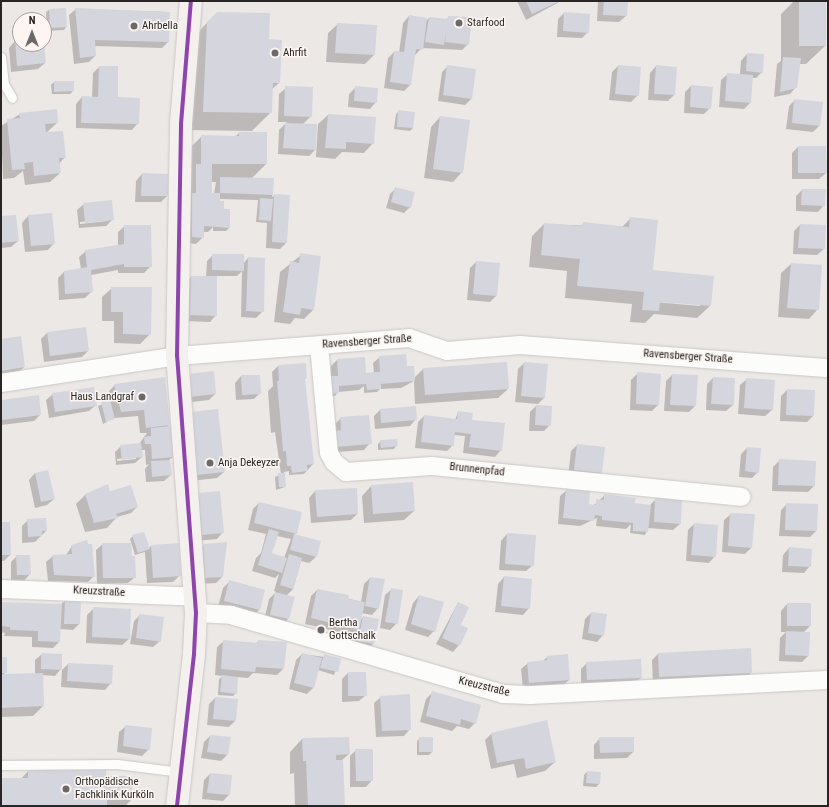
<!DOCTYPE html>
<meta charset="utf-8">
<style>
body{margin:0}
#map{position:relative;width:829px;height:807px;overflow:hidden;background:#ece8e6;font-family:"Roboto Condensed",sans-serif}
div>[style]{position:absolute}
.shadow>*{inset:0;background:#0003}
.building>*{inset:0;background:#d5d5de}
.roads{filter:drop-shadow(0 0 1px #c9c6c4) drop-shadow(0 0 1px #c9c6c4)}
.lane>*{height:9px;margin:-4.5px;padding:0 4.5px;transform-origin:4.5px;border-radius:4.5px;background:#fcfcfb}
.street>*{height:18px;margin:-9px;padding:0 9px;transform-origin:9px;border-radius:9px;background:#fcfcfb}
.secondary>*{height:22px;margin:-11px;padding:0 11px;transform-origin:11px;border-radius:11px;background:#f3f0ee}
.bus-1>*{height:4px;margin:-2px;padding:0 2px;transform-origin:2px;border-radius:2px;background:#8e44ad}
.dots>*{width:11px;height:11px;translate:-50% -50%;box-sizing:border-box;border:2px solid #fcf5f1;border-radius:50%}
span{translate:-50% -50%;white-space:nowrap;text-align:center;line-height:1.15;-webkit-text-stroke:3px #fcf5f1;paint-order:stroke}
.poi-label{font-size:11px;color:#282524}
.left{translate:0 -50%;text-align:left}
.right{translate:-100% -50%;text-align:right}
.street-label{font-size:11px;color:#282524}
.frame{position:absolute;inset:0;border:2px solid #282524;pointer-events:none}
.north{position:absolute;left:12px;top:12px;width:40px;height:40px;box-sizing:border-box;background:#fcf5f1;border:1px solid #a7a29f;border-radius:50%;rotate:0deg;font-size:11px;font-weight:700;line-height:16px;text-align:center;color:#282524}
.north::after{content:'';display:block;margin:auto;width:14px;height:18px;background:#6d6968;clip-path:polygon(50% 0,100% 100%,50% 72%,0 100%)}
</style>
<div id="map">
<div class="shadow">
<div style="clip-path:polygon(517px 1px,561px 1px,526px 20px)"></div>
<div style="clip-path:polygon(598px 1px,627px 1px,626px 16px,619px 22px,597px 21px)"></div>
<div style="clip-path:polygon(794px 1px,825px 1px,825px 46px,806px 64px,799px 64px,796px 87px,790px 94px,774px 97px,777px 64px,781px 61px,781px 14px)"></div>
<div style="clip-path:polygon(65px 9px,66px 27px,64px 30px,47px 31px,46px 12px,49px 10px)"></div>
<div style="clip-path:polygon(76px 9px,169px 12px,168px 42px,162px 48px,94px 46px,95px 56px,89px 62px,74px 64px,69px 15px)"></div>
<div style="clip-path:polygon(217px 13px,268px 40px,279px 83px,271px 90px,271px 112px,252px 131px,185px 130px,199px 31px)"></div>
<div style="clip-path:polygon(564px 13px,588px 32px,582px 38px,557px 37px,558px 19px)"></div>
<div style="clip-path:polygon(409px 16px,426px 21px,429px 18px,446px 20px,449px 17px,468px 44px,462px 50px,422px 48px,414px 56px,410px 85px,404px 91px,384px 88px,388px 58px,394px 52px,399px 53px,403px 23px)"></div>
<div style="clip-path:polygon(338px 24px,374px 55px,365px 64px,326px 62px,328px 33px)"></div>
<div style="clip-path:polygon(15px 41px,20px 41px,20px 44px,43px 44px,45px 63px,38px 69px,11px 72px,9px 48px)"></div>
<div style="clip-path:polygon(747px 54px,762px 72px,756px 78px,752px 78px,750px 103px,744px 109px,719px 107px,721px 80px,728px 74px,740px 75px,741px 61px)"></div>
<div style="clip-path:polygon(448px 66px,471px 99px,465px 105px,438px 101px,442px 72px)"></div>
<div style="clip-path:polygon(618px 66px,638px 95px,631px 102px,609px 100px,612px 72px)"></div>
<div style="clip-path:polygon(656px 66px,674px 95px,668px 101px,648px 100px,650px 73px)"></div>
<div style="clip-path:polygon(99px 67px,117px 98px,138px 123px,132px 130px,76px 128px,76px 104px,82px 97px,92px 98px,93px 73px)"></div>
<div style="clip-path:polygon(54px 82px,73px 91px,70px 94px,52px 94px,51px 85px)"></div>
<div style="clip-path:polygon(691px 86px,710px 108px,704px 114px,684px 113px,685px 92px)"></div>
<div style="clip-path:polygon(286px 88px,311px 116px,303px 124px,315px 150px,309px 156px,278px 154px,279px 130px,287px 122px,278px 122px,279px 94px)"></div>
<div style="clip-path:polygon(355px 88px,376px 102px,370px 109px,348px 107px,349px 94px)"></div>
<div style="clip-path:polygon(795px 100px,819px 126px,813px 132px,786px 129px,789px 106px)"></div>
<div style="clip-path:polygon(399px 111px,413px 128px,410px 131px,394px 129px,396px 114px)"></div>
<div style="clip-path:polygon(20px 114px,57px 123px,46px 133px,65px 157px,59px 164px,60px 173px,50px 182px,25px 185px,23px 171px,14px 178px,3px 179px,1px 126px)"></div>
<div style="clip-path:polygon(328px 115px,373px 143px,364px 153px,342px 152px,335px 159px,316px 157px,318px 124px)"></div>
<div style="clip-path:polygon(440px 117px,462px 172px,453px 182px,424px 178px,431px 127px)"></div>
<div style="clip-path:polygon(evenodd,239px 133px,266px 133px,266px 164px,251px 179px,273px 179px,272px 197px,275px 195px,286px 243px,280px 249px,266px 248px,267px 223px,256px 222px,258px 200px,219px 199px,229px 228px,226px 231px,213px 231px,213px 227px,208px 232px,203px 232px,203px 237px,196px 244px,186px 243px,183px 155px,202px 136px,235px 137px,239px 133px,211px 182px,216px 182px,214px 194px,211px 194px,211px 182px)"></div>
<div style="clip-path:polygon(798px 147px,826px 173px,819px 179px,792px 179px,792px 153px)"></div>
<div style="clip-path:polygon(142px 174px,167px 196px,161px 202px,135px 202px,136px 181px)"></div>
<div style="clip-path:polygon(396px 188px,410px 207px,404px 213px,386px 208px,390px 194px)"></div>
<div style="clip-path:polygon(802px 190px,824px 205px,818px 212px,796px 211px,796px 196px)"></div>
<div style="clip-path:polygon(evenodd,84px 204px,113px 219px,106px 226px,79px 228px,77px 210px,84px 204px,107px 219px,107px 221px,80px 224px,80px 222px,107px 219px)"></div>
<div style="clip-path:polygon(51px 214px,54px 243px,48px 250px,25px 252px,22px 223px,28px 216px)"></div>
<div style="clip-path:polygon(1px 217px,18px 241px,11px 247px,1px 248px)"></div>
<div style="clip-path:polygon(evenodd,630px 219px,652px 271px,710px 306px,697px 318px,654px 314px,645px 323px,630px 322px,632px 304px,565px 298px,567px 271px,529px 267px,532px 236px,544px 224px,622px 227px,630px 219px,655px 300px,700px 304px,700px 306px,655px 302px,655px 300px)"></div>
<div style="clip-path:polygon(800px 225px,825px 226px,824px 249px,817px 255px,793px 254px,794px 231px)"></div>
<div style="clip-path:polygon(125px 226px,151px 266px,144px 273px,118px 273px,118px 270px,91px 275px,92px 291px,85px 298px,59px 300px,58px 278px,64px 272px,81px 269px,79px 257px,86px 251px,118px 246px,118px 232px)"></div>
<div style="clip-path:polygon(213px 255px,243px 264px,248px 258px,263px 311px,256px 318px,241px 317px,242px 271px,237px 276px,216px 276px,216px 315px,210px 322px,185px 321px,185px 283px,191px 277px,206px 277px,207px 261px)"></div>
<div style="clip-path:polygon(301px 255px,313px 310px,304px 319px,295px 318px,290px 324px,274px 322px,280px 272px)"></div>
<div style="clip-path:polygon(476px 262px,499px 264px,496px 296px,490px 302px,467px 300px,470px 268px)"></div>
<div style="clip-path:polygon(791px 264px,821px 266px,818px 309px,809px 319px,778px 317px,781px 273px)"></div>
<div style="clip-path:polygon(112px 288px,150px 334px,140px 344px,114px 343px,114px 321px,102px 321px,102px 297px)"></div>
<div style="clip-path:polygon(47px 333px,88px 351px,82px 357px,44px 362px,41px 339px)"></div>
<div style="clip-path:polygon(1px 340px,24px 367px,18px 373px,1px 376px)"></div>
<div style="clip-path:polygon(380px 357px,406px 367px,414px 378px,423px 369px,508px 389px,498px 398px,415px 404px,414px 381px,401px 388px,380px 389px,377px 392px,364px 393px,364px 386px,359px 390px,338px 392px,335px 396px,329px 396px,331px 366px,337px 360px,365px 375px,374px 373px,373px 363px)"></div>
<div style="clip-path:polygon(524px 363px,544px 398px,538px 404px,515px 402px,518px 369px)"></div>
<div style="clip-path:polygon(278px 366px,306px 378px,304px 380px,313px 464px,304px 474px,289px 475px,289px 471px,284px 472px,285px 487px,276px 490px,275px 477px,281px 474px,275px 432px,271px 433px,268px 391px,273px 386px,272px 372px)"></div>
<div style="clip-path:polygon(638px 373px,658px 405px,652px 411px,630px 410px,631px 380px)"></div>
<div style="clip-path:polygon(188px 374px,215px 394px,209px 400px,183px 403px)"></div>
<div style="clip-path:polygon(672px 375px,695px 406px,689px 412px,664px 411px,666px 381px)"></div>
<div style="clip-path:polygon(241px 376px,260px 393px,254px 399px,236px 400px,235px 383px)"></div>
<div style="clip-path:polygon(713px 378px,733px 405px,726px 411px,706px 410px,707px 384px)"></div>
<div style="clip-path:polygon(747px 379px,772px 410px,765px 416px,738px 414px,740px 385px)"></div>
<div style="clip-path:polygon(evenodd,115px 385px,169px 425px,166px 428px,173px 457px,169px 460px,171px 475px,164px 481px,146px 482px,145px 469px,149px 464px,146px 465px,145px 450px,141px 450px,142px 457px,135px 463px,116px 465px,115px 452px,121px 446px,139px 444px,147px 433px,140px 433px,138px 416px,114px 418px,103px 424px,98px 406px,111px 401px,109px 391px,115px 385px,136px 457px,136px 459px,117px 461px,117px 459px,136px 457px)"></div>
<div style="clip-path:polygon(787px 390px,814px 391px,813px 416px,807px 422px,780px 421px,781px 396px)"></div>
<div style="clip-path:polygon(53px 394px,96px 405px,89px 411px,49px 418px,46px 400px)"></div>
<div style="clip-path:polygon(38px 396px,40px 415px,34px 421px,1px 425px,1px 401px)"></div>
<div style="clip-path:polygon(536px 406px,550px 425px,544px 431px,529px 431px,530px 412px)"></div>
<div style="clip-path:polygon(380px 410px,416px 419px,410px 426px,375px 429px,374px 416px)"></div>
<div style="clip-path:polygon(458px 412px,471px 421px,501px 450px,495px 457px,463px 453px,465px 436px,454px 435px,453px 445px,447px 451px,415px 448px,418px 422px,424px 416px,455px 420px)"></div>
<div style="clip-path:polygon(341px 418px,370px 443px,364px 450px,337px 452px,335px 424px)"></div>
<div style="clip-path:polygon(185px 419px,224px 472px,217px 478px,191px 481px)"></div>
<div style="clip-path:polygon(381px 441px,396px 446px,394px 449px,378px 450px,378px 444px)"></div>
<div style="clip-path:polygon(577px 445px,601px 473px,594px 479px,568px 476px,571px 451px)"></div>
<div style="clip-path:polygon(747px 448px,758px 472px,752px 478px,739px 477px,741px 454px)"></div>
<div style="clip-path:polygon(780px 460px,814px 486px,808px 492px,772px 491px,773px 467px)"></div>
<div style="clip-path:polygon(35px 473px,54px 499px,47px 505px,35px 508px,29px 480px)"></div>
<div style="clip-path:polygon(371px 486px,414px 511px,404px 520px,364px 523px,362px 496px)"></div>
<div style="clip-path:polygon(567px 490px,587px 506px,594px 505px,605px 495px,634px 506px,649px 506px,656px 499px,680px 524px,673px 530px,648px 528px,645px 535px,630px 533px,631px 524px,626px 529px,596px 526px,597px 518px,580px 526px,558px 524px,560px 496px)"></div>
<div style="clip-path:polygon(315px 491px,357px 514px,351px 520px,311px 523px,309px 498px)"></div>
<div style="clip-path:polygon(109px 492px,137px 507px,131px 513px,117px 517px,107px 528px,85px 532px,76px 504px,85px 495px)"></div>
<div style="clip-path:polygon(199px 494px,223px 532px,217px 539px,196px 541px)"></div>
<div style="clip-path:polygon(evenodd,259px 503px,296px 533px,294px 535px,316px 557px,309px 563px,301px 561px,293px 589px,286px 596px,288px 619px,282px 625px,264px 621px,269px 599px,276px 592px,274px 591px,279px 574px,275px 578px,252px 571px,256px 558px,261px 553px,266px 534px,248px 530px,253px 509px,259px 503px,277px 536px,291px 539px,284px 558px,271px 553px,277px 536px)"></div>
<div style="clip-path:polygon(787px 504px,816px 531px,810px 537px,779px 536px,781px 510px)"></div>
<div style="clip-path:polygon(731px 514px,751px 548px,745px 554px,722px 552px,724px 520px)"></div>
<div style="clip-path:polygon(28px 520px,46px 531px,35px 542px,22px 543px,22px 526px)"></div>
<div style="clip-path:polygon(1px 523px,10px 555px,4px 561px,1px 561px)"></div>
<div style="clip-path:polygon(694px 524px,715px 556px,709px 563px,686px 561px,688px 530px)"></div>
<div style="clip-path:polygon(507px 534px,533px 565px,526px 571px,499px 570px,501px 541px)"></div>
<div style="clip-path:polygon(133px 536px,148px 549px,151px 546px,178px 544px,180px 575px,173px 582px,147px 583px,145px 552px,135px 555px,130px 539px)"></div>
<div style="clip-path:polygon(87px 541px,94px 576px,88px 582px,48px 581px,46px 562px,53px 556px,66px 555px,72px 546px)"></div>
<div style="clip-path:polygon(103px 544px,131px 557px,135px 577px,128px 583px,97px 584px,96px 550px)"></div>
<div style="clip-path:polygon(204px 545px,222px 577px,216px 583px,199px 584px,198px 551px)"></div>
<div style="clip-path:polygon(789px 548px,810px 566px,804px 573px,782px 572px,783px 555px)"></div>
<div style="clip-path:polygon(17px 556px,30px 574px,24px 581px,11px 581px,11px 562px)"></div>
<div style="clip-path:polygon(504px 577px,529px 608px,523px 615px,495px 612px,498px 584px)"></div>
<div style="clip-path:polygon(370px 578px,378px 608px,372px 615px,361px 613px,360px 620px,363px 617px,373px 644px,367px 650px,352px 647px,355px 632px,352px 635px,305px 624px,311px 596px,317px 590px,361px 602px,364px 584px)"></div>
<div style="clip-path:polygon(230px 581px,264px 590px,259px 610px,253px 616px,218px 607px,223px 588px)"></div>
<div style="clip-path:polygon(392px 589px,397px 623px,390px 630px,380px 628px,385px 595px)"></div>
<div style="clip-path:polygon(419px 596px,434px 631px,428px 637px,405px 630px,413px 603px)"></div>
<div style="clip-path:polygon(66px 600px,79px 624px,73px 630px,60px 629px,59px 642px,53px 648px,32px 647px,32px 637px,4px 636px,5px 633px,1px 632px,1px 603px,60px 605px)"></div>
<div style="clip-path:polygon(458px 603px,459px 645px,453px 652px,436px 644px)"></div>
<div style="clip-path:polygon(787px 604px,810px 604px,810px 626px,803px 633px,808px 656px,802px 662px,779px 661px,780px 638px,786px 632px,781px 632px,781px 611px)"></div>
<div style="clip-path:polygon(94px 608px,129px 639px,122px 645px,86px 643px,87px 615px)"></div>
<div style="clip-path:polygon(591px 613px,603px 635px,597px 642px,582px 639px,585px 619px)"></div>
<div style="clip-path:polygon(140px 615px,160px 641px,153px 647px,130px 644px,134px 621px)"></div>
<div style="clip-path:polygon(224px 641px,255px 644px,259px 641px,283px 669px,277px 675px,253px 673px,248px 678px,237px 677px,236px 693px,233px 696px,218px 695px,219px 679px,223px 676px,215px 675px,217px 647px)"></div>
<div style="clip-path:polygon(42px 654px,61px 669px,55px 676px,42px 675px,43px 706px,33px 716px,1px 717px,1px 658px,6px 672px,3px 675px,35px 674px,35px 660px)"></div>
<div style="clip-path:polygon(302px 654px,340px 659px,334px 675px,318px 670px,313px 688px,307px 694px,289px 689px,296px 660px)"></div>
<div style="clip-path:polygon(658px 654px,751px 673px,745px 679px,653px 683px,652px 660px)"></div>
<div style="clip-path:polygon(548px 656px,569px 680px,562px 686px,523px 689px,521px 669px,528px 663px,542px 662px)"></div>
<div style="clip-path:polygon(587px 663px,641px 678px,634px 684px,581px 686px,581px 669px)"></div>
<div style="clip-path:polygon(68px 664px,111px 683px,105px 690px,61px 687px,62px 670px)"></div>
<div style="clip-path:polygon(348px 673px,365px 673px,366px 695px,359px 701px,342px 702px,342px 679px)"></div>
<div style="clip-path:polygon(433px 692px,475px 723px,469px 729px,457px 726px,452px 731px,420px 722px,426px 699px)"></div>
<div style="clip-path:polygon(381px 697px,410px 729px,404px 736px,376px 737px,374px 703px)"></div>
<div style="clip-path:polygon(215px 698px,237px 700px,235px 721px,229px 727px,207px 725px,209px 704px)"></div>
<div style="clip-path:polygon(126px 726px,149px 749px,142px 756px,117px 752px,119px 732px)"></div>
<div style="clip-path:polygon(491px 734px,555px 762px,545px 771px,517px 778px,514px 764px,491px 769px,485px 740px)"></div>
<div style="clip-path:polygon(210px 736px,227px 755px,221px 761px,201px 758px,204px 742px)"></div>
<div style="clip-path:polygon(420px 738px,432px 752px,429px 755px,417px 755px,417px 741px)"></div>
<div style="clip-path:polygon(600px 738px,633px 752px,627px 758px,594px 759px,594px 745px)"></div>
<div style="clip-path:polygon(302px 739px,349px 754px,342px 760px,344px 806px,295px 806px,294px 773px,290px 774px,290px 752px)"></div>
<div style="clip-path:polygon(356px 750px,372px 780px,366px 787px,350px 787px,350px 756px)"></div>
<div style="clip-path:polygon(28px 771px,105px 777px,131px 800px,125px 806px,1px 806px,1px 779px,21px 779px)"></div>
<div style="clip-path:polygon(587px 772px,599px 784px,596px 787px,583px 786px,584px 775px)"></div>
<div style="clip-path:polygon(210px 774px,229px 795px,223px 801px,202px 799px,204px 780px)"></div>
</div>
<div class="building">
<div style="clip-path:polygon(526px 1px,560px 1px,532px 14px)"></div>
<div style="clip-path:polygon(604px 1px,628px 1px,627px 16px,603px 15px)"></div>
<div style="clip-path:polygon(799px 1px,826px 1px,826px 46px,799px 46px)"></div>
<div style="clip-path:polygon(66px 8px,67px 27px,50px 28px,49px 9px)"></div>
<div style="clip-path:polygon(75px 8px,170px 12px,169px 42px,95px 40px,96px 56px,80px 58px)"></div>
<div style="clip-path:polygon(217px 12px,270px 13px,269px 39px,282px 40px,280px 83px,273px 83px,272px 113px,203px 112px,207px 22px)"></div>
<div style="clip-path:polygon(564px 12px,590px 14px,589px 33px,563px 31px)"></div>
<div style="clip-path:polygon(409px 15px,427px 18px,423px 50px,416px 49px,411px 85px,390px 82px,394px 51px,404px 52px)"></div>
<div style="clip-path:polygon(448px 16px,472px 17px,469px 45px,445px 42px,446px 30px,444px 45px,425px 42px,429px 17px,448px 19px)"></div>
<div style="clip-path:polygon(337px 23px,377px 25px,375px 55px,335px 53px)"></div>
<div style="clip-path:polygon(15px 40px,20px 40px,20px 44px,44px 44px,46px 63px,17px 66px)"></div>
<div style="clip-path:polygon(747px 53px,764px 54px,763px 73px,746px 71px)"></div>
<div style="clip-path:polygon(783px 57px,801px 58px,797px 88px,780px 92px)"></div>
<div style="clip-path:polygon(447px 65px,476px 69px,472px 99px,443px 95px)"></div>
<div style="clip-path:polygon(618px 65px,641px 67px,639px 96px,615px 94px)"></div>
<div style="clip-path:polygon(656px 65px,677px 67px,675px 95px,654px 94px)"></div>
<div style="clip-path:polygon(99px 66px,118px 66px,118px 97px,140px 98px,139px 124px,81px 123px,82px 96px,98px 97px)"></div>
<div style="clip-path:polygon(727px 73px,753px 75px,751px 103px,725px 101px)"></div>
<div style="clip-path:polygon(54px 81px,74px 81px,74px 91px,54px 92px)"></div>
<div style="clip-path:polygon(691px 85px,713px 87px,711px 109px,690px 107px)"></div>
<div style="clip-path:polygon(285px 86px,313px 87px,312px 117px,284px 116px)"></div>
<div style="clip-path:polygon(355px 86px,378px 88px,377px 103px,354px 101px)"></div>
<div style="clip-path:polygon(794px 99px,823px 102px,820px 126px,792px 123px)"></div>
<div style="clip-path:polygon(57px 109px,58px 123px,45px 124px,46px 132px,63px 131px,66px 158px,59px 158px,61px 173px,34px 176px,33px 162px,24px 163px,25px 169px,12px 170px,7px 119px,20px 118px,19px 113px)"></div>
<div style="clip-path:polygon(398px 110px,415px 112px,413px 128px,397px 127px)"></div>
<div style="clip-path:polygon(328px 114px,376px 117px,374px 144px,346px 142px,346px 149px,325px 148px)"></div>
<div style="clip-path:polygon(440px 116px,470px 120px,463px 173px,433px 169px)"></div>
<div style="clip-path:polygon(285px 123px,317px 124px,316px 150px,283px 148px)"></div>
<div style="clip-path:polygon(239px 132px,267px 132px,267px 164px,212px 164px,212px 193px,220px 193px,220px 201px,224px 201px,224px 209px,230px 209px,230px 228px,204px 226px,204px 238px,192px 237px,192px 193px,196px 193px,196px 164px,201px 164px,201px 135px,239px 136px)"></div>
<div style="clip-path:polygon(798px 146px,826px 146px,827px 173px,798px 173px)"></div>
<div style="clip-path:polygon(142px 173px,168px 174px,168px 196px,141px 196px)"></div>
<div style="clip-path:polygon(220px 177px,274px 178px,273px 195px,220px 193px)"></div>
<div style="clip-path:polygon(395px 187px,415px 192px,411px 208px,391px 202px)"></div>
<div style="clip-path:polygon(802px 189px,826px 189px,825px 206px,801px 205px)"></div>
<div style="clip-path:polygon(274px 194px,290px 195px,287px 243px,272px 242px)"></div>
<div style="clip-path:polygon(260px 198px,273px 199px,271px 221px,259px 220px)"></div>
<div style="clip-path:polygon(112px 200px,114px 220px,85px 223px,83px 203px)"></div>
<div style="clip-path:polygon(52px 213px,55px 244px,31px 246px,28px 215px)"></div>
<div style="clip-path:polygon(16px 215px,19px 241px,1px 243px,1px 216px)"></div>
<div style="clip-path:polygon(630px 217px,658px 220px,653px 270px,714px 276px,711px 306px,660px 302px,659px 311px,642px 310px,644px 292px,577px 286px,580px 259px,541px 255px,544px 223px,582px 226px,583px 222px,629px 227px)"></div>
<div style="clip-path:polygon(800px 224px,826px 225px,825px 249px,798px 248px)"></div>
<div style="clip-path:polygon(124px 225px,151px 225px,152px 267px,124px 267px,124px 264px,91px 270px,93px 292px,65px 294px,64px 271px,87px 267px,85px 250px,124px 244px)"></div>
<div style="clip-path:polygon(300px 253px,321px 256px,314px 310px,301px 308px,300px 315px,283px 312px,290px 261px,299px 263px)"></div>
<div style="clip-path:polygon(212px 254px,244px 254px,244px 271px,212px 270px)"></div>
<div style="clip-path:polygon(248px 257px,265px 258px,264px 312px,246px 311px)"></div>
<div style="clip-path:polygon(476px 261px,500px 263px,497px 296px,473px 294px)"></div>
<div style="clip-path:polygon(791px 263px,822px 265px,819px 310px,787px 308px)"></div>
<div style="clip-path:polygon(191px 276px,217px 276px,217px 316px,190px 315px)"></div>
<div style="clip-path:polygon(111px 287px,152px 287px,151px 335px,123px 334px,123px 312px,111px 312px)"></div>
<div style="clip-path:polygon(86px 327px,89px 351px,50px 356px,47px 332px)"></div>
<div style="clip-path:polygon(21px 336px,25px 367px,1px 371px,1px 339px)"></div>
<div style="clip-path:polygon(406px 354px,407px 366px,414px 366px,415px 381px,381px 384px,381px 389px,367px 390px,366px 384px,339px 386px,339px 393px,331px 394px,330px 376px,338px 376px,337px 359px,365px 357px,366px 373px,373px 372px,380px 372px,379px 356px)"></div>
<div style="clip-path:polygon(507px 362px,509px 389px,425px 395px,423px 368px)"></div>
<div style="clip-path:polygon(524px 362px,548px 364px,545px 398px,521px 396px)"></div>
<div style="clip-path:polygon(306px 363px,307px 378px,305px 379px,314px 464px,307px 465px,308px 471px,292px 473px,291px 466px,287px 466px,286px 451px,283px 451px,277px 381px,279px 381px,278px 365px)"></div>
<div style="clip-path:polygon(214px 371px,216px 394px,189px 397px,187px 374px)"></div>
<div style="clip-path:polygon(637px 372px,661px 374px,659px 405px,636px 404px)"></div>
<div style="clip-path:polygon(672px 374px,698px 375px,696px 406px,670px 405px)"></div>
<div style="clip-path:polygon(241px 375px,260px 375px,261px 394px,242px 395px)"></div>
<div style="clip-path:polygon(165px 377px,170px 425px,146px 428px,144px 410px,121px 412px,114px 384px)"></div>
<div style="clip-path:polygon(713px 377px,735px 378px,734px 405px,711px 404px)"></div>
<div style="clip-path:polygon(746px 378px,775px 380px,773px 410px,744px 408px)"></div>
<div style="clip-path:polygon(94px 387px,97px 406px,55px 412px,52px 393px)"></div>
<div style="clip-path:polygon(787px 389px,815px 390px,814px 416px,786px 415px)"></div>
<div style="clip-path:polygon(39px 395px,41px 415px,2px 420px,1px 400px)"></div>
<div style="clip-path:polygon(110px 400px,115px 419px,106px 422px,101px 402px)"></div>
<div style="clip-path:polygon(536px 405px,552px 406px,551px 426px,535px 425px)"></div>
<div style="clip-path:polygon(416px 406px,417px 420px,381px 423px,380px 409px)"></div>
<div style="clip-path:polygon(218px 409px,225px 472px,197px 475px,191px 412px)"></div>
<div style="clip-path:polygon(458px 411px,473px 413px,472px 420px,505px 423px,502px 451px,469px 447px,471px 434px,455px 432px,454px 446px,421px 442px,424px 415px,457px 419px)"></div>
<div style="clip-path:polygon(369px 415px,372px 444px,335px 447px,334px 431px,341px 430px,340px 417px)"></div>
<div style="clip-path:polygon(171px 426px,174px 457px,152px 459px,151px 444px,145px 444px,144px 437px,151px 436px,151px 428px)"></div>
<div style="clip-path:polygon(397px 439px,398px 446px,381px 448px,380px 440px)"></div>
<div style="clip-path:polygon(141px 443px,143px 457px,122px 460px,120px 445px)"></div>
<div style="clip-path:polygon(577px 444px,605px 447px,602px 473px,574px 470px)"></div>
<div style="clip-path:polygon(747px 447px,761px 448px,759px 473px,745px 471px)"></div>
<div style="clip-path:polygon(779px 459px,816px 461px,815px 486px,778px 485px)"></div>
<div style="clip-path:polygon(170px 460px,172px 475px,152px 477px,151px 461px)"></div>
<div style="clip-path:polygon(48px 470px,55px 499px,41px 502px,35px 473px)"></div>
<div style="clip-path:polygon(278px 473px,285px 473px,286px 487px,279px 487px)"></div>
<div style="clip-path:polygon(413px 482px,415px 511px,373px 514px,371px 485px)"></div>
<div style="clip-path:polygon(108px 484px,110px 491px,131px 485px,138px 507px,116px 514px,118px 518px,94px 523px,85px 494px)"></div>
<div style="clip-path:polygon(357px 488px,358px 514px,317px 517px,315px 490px)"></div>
<div style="clip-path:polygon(566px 489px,590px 491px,589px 504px,596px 505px,596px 499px,604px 500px,604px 494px,636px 498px,635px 503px,651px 505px,648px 532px,633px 531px,633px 523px,602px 520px,602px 516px,595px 515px,594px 521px,563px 518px)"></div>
<div style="clip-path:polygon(220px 491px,224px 533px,202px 535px,198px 493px)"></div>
<div style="clip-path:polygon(655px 498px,682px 500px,681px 524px,654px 522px)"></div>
<div style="clip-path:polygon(259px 502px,302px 512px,297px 534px,254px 523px)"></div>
<div style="clip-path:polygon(786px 503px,818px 504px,817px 531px,785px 530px)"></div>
<div style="clip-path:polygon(730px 513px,755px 514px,752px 548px,728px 546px)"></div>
<div style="clip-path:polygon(46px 518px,47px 531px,42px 531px,42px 536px,28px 537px,27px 519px)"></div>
<div style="clip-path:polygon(1px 522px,10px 522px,11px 555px,1px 555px)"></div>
<div style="clip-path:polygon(694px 523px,718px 525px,716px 557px,691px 555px)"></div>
<div style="clip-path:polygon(269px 529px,279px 532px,272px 553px,287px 558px,282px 573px,258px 565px)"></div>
<div style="clip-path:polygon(144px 532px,150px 549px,138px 553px,132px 535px)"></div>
<div style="clip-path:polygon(507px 533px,536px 535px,534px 566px,505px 564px)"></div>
<div style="clip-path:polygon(294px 534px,321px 541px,317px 557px,290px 550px)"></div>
<div style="clip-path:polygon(87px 540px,88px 544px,92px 544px,95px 577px,54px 575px,52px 555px,72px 554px,71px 545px)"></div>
<div style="clip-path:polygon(227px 542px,223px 577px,205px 578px,203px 544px)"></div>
<div style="clip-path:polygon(102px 543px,131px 543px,132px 556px,135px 556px,136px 578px,103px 578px)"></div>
<div style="clip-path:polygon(179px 543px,181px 576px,153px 578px,151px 545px)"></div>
<div style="clip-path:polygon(789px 547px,812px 549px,811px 567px,788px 566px)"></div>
<div style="clip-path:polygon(289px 554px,302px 558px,293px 589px,280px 585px)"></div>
<div style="clip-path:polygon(16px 555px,30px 555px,31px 575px,17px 575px)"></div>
<div style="clip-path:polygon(504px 576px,532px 579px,530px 609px,501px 606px)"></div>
<div style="clip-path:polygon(370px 577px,385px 579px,379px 609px,365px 606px)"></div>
<div style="clip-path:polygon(229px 580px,265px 590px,260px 610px,224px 601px)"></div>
<div style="clip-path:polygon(391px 588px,403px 590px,398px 624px,385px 622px)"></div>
<div style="clip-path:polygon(317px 589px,349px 595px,348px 599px,365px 602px,359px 630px,311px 618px)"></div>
<div style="clip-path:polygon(275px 592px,295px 597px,289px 619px,270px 615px)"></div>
<div style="clip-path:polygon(419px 595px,444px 602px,435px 632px,411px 624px)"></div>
<div style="clip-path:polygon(65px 599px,81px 599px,80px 624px,64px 624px)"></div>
<div style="clip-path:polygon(1px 602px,62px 604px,60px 642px,38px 641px,38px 631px,10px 630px,10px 627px,1px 626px)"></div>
<div style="clip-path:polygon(458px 602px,469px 607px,461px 625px,468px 628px,460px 646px,442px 638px)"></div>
<div style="clip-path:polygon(787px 603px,811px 603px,811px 626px,787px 626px)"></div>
<div style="clip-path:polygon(93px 607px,131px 609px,130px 639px,92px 637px)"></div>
<div style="clip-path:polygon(591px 612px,607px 614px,604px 636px,588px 633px)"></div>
<div style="clip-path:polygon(139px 614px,164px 617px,161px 642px,136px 638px)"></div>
<div style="clip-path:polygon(363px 616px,379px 619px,374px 644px,358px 641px)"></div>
<div style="clip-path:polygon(786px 631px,810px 632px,809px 656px,785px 655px)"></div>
<div style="clip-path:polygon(223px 640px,258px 643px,258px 640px,287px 642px,284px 669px,256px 667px,255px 672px,221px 669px)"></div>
<div style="clip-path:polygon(751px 648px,752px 673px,659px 677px,658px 653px)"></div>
<div style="clip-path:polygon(41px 653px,62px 654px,62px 670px,41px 669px)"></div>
<div style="clip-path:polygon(302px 653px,322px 658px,314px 688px,294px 683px)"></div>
<div style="clip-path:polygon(324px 654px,341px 659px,338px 672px,320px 668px)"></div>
<div style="clip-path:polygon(568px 654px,570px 680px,529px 683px,527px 662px,547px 660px,547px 656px)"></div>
<div style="clip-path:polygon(1px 657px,7px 657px,7px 673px,1px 673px)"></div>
<div style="clip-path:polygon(641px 659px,642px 678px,587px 680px,586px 662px)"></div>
<div style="clip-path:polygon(68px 663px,113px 665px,112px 684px,67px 681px)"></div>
<div style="clip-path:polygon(348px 672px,366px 672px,367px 696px,348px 696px)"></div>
<div style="clip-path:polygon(43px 673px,44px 706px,1px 708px,1px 674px)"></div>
<div style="clip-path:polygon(222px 675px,238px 677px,237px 694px,220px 692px)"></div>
<div style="clip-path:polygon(432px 691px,481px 705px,476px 724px,461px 719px,460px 725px,426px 716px)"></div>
<div style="clip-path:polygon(410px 694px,411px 730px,382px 731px,380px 696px)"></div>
<div style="clip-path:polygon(215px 697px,238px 699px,236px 721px,213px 719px)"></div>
<div style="clip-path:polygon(547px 720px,556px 762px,526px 769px,524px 758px,497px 763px,491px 733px)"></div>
<div style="clip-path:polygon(125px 725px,152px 728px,150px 750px,123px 746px)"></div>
<div style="clip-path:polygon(210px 735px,231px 737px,228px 755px,207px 752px)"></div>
<div style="clip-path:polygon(349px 737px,350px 754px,336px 755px,336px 760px,343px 760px,345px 806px,308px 806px,306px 761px,303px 761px,302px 738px)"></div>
<div style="clip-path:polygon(419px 737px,433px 737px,433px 752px,419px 752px)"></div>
<div style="clip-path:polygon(599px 737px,634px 737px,634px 752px,600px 753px)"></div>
<div style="clip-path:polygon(355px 749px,373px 749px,373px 781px,356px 781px)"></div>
<div style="clip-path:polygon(28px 770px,106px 770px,106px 776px,132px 776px,132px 800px,107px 800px,107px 806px,1px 806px,1px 778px,28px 778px)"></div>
<div style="clip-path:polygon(587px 771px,601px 772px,600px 784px,586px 783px)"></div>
<div style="clip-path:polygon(210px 773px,232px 775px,230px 795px,207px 793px)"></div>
</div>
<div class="roads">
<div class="lane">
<div style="left:1px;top:57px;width:27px;rotate:84deg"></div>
<div style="left:4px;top:84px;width:16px;rotate:60deg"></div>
<div style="left:1px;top:765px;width:116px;rotate:-0.5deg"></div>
<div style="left:117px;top:764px;width:64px;rotate:7.2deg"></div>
</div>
<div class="street">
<div style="left:319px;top:346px;width:107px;rotate:84.7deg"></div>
<div style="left:329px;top:453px;width:10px;rotate:61deg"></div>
<div style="left:334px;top:462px;width:16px;rotate:40deg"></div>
<div style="left:346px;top:472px;width:86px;rotate:-4deg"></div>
<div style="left:432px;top:466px;width:311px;rotate:5.7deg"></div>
<div style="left:1px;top:383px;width:178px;rotate:-8.7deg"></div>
<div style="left:177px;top:356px;width:233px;rotate:-4.4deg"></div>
<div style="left:409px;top:338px;width:40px;rotate:18.9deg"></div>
<div style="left:447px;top:351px;width:73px;rotate:-4.7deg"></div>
<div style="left:520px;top:345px;width:309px;rotate:4.3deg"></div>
<div style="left:1px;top:589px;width:195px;rotate:2.3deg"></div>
<div style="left:196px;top:613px;width:35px;rotate:3deg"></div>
<div style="left:231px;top:615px;width:283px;rotate:16.2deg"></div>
<div style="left:503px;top:694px;width:27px;rotate:2deg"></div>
<div style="left:530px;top:695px;width:298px;rotate:-2.9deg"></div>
</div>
<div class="secondary">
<div style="left:177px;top:806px;width:153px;rotate:-83.6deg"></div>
<div style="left:194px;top:654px;width:41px;rotate:-87.2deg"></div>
<div style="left:196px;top:613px;width:258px;rotate:-94.2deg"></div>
<div style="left:177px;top:356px;width:232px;rotate:-89deg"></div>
<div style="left:181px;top:124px;width:123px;rotate:-85.4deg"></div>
</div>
</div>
<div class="bus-1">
<div style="left:177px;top:806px;width:153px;rotate:-83.6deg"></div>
<div style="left:194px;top:654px;width:41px;rotate:-87.2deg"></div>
<div style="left:196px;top:613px;width:258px;rotate:-94.2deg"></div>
<div style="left:177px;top:356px;width:232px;rotate:-89deg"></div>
<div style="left:181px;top:124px;width:123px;rotate:-85.4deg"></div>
</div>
<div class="dots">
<div style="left:459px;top:23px;background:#6d6968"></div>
<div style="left:134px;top:26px;background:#6d6968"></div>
<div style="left:275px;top:53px;background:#6d6968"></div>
<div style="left:142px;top:397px;background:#6d6968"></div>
<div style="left:210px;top:463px;background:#6d6968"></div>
<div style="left:321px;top:630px;background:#6d6968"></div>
<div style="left:66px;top:789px;background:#6d6968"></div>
</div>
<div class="poi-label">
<span class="left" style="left:467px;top:23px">Starfood</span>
<span class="left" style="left:142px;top:26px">Ahrbella</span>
<span class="left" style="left:283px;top:53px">Ahrfit</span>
<span class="right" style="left:134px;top:397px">Haus Landgraf</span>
<span class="left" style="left:218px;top:463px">Anja Dekeyzer</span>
<span class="left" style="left:329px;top:630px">Bertha<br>Gottschalk</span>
<span class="left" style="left:75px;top:789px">Orthopädische<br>Fachklinik Kurköln</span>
</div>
<div class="street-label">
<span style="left:367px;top:342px;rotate:-4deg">Ravensberger Straße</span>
<span style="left:688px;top:357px;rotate:4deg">Ravensberger Straße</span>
<span style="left:477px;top:470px;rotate:6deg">Brunnenpfad</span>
<span style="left:99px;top:592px;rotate:3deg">Kreuzstraße</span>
<span style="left:484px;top:687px;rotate:14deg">Kreuzstraße</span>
</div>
<div class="frame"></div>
<div class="north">N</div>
</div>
